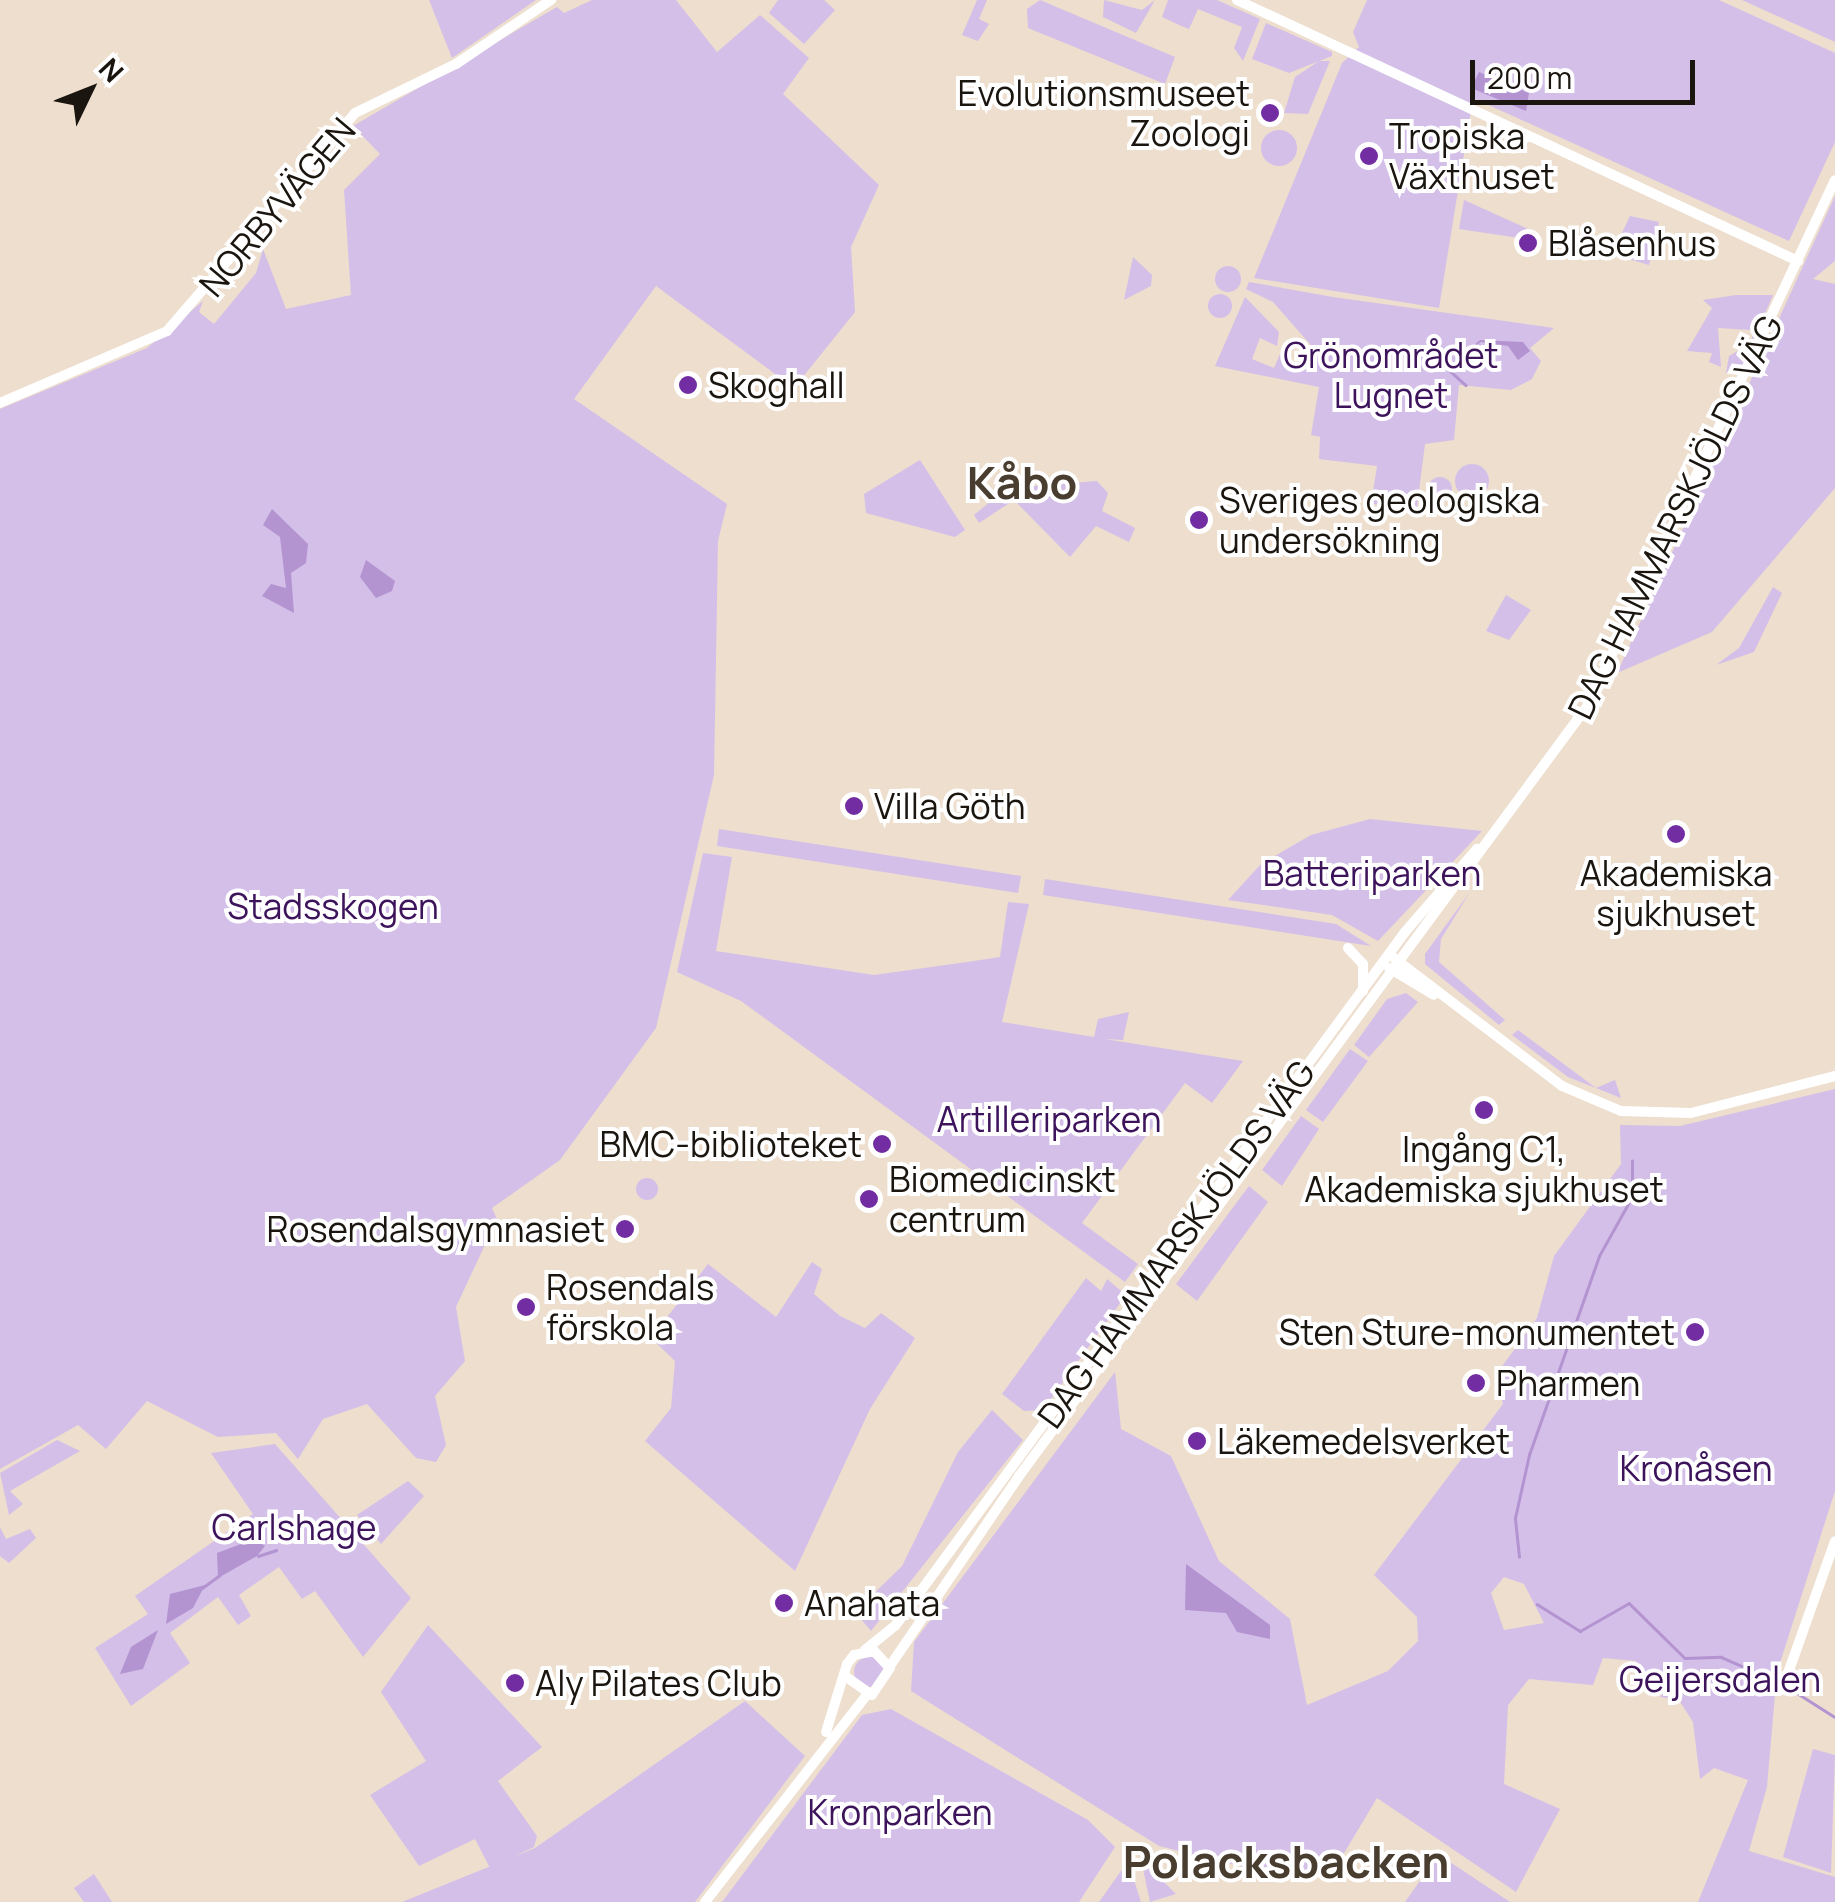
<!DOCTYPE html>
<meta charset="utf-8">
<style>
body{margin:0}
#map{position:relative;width:1835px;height:1902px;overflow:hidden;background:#eddece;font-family:Manrope,sans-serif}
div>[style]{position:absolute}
.green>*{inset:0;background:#d4bfe9}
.round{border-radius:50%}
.water>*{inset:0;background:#b394d1}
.stream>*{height:2.5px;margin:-1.25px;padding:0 1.25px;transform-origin:1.25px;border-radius:1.25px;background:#b394d1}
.secondary>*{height:10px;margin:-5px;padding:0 5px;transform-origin:5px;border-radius:5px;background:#fff}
.dots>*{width:28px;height:28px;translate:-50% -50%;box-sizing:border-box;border:5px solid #fff;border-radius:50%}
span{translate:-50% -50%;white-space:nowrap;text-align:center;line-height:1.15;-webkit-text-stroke:8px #fff;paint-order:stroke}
.poi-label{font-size:35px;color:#1a150f}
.right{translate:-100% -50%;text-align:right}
.left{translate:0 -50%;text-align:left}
.street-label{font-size:35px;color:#1a150f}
.park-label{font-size:35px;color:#3d135b}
.district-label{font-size:45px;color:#493d30;font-weight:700}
.north{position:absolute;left:40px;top:40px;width:100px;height:100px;-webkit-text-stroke:8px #fff;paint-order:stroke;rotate:47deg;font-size:28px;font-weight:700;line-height:40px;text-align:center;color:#1a150f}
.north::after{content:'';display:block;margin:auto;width:35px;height:45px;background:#1a150f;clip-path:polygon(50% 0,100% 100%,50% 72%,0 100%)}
.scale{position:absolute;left:1470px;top:60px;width:225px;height:45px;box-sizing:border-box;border:5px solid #1a150f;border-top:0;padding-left:12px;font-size:30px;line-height:35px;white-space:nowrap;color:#1a150f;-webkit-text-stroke:8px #fff;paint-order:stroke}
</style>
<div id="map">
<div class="green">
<div style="clip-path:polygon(429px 0,536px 0,452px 58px)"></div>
<div style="clip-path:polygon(592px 0,676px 0,717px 52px,760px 15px,809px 58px,783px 94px,879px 185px,851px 247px,855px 312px,794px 388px,656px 286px,574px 399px,727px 504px,718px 541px,714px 775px,656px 1028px,560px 1160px,492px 1208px,497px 1219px,456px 1307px,465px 1361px,435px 1396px,446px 1445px,436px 1462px,416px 1458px,367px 1404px,323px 1419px,298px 1459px,276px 1433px,218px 1437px,147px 1401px,106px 1449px,78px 1425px,0 1469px,0 409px,147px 348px,203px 301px,199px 312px,214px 324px,256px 273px,263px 249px,286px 309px,351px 295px,344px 190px,380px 154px,353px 126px,557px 7px,564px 13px)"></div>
<div style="clip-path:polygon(778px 0,824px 0,835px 10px,804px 44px,769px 13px)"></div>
<div style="clip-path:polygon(977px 0,987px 0,979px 19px,989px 24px,978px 41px,962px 35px)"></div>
<div style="clip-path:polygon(1040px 0,1175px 57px,1165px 84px,1028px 28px,1027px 9px)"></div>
<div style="clip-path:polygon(1104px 0,1142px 10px,1155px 0,1136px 33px,1103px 17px)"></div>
<div style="clip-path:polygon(1168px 0,1217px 0,1260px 19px,1243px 61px,1234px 48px,1242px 27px,1198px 9px,1189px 29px,1181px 26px,1162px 17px)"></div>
<div style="clip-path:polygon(1367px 0,1719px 0,1835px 53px,1835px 142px,1789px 241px,1473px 98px,1439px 308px,1254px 278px,1342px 63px,1359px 47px,1353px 32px)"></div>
<div style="clip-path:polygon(1742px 0,1835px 0,1835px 42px)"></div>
<div style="clip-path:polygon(1266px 23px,1332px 52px,1332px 56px,1289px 73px,1252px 59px)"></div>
<div style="clip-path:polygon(1319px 61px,1330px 61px,1308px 114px,1284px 113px,1295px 77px)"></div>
<div class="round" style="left:1261px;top:130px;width:36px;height:36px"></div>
<div style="clip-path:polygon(1835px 196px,1835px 261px,1813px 279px,1835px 284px,1835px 488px,1712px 632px,1617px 673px)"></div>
<div style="clip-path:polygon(1464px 200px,1528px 229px,1526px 239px,1459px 229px)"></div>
<div style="clip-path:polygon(1630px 216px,1659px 222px,1649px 265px,1612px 254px)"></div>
<div style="clip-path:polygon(1133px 257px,1152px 275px,1151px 286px,1124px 300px)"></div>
<div class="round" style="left:1215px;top:266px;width:26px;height:26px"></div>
<div style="clip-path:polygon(1249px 282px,1333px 297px,1554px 328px,1530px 348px,1541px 361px,1532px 379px,1511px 390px,1459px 385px,1454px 440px,1425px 444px,1417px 507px,1371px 504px,1377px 466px,1319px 459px,1320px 437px,1311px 435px,1319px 387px,1215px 366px,1245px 297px,1279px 332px,1277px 346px,1260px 338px,1252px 359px,1274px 368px,1280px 354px,1293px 367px,1317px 352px,1273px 302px,1246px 289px)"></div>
<div class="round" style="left:1208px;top:294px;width:24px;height:24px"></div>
<div style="clip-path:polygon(1736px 295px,1773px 295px,1742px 367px,1726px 373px,1729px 356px,1753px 342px,1751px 330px,1718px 328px,1721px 367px,1709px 362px,1712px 353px,1687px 351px,1712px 308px,1703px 300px)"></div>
<div style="clip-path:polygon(920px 460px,965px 530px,955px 537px,866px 513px,864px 494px)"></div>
<div class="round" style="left:1455px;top:464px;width:34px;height:34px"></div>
<div class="round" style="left:1428px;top:477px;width:24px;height:24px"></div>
<div style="clip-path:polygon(1097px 481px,1108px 493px,1102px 511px,1135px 528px,1129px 542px,1096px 526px,1070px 557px,1014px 500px,979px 523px,974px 515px,1007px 488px)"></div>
<div style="clip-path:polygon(1773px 587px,1782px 593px,1754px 652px,1716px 665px,1739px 648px)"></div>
<div style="clip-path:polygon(1506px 595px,1531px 610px,1509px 640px,1486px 631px)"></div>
<div style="clip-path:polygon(1370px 819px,1482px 831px,1378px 941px,1332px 915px,1228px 900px,1261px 864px,1311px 835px)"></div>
<div style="clip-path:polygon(719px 829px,1021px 876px,1018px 893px,717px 846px)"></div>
<div style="clip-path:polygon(703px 853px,732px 857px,716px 951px,874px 975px,967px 962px,1000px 957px,1008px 902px,1029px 904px,1002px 1022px,1094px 1037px,1098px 1019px,1129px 1012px,1123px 1040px,1105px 1039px,1243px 1061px,1212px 1103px,1185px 1083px,1082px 1223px,1138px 1264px,1125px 1282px,741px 1001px,677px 972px)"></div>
<div style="clip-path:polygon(1045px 879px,1336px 924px,1371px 946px,1043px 895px)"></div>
<div style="clip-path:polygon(1470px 892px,1441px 939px,1439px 962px,1505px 1020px,1499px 1025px,1425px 964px,1425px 954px)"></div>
<div style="clip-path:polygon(1406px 993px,1418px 1002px,1369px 1057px,1354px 1045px,1387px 999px)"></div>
<div style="clip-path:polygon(1518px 1030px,1596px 1088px,1615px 1080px,1621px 1098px,1568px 1077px,1512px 1035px)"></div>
<div style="clip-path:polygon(1350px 1049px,1368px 1061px,1323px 1122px,1306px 1110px)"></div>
<div style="clip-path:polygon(evenodd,1835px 1089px,1835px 1491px,1777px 1672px,1767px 1787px,1749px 1851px,1835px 1877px,1835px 1902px,1698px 1902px,1748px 1780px,1714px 1768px,1700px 1779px,1693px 1722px,1679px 1700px,1660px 1697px,1665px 1690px,1643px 1681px,1634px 1689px,1636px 1661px,1603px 1658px,1593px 1685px,1529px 1679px,1508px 1705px,1504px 1784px,1560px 1809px,1516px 1892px,1377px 1798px,1343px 1855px,1288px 1878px,1159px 1846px,911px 1691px,914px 1642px,1115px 1372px,1121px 1429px,1171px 1456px,1219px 1561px,1290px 1619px,1307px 1705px,1388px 1671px,1418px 1641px,1417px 1617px,1374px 1575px,1503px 1404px,1495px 1376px,1537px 1318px,1554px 1256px,1621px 1164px,1620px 1125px,1680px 1126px,1835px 1089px,1504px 1577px,1524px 1584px,1544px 1623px,1504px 1630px,1491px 1593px,1504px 1577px)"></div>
<div style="clip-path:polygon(1301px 1116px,1319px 1129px,1282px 1186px,1262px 1170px)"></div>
<div class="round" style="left:636px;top:1178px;width:22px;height:22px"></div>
<div style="clip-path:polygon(1249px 1186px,1268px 1202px,1197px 1301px,1176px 1284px)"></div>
<div style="clip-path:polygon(812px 1262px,822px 1269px,814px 1294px,840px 1316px,865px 1328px,881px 1313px,915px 1338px,870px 1409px,795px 1571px,645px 1441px,671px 1408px,675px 1361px,651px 1338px,708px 1264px,776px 1317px)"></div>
<div style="clip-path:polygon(1086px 1278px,1101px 1291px,1107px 1279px,1126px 1295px,1043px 1410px,1024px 1411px,1002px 1394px)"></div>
<div style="clip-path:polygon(992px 1410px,1023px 1440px,871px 1631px,855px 1612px,902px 1566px,958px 1452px)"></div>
<div style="clip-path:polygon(57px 1440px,80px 1451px,10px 1491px,23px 1504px,9px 1515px,0 1473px)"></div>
<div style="clip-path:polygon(275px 1444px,411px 1598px,363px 1657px,315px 1591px,302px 1599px,279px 1567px,239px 1595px,251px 1616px,238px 1625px,218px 1597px,170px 1633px,190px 1663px,131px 1706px,95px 1648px,148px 1614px,135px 1596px,253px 1514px,211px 1453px)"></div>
<div style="clip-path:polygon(408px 1481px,424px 1496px,381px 1544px,357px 1515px)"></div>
<div style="clip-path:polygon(0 1527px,6px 1539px,30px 1529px,36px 1538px,9px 1563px,0 1556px)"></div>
<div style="clip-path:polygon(428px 1625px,542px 1747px,498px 1781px,537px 1836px,534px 1847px,490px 1868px,475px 1839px,419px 1866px,370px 1795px,426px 1761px,381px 1692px)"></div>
<div class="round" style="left:854px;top:1657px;width:30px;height:30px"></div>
<div style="clip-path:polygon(745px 1701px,805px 1756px,695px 1902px,402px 1902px,535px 1848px)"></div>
<div style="clip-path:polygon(891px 1709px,1088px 1820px,1115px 1847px,1079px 1902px,722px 1902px,862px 1715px)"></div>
<div style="clip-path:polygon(1813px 1749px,1835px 1755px,1831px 1873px,1783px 1857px)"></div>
<div style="clip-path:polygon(1438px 1855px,1441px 1856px,1510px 1902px,1405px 1902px)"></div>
<div style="clip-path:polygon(1141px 1859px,1176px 1894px,1150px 1902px)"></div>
<div style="clip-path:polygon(1128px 1861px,1141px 1902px,1099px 1902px)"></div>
<div style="clip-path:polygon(94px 1874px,112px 1902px,84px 1902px,74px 1888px)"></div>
</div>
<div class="water">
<div style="clip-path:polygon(1479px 72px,1529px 93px,1526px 111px,1471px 88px)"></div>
<div style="clip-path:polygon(1480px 340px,1523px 342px,1530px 351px,1518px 360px,1508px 346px,1481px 342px,1446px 368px)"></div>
<div style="clip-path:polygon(272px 509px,308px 544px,306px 563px,291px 573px,294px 613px,262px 596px,271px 584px,286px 588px,280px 537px,263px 525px)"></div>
<div style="clip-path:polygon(366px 560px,395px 581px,392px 591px,376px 598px,360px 577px)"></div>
<div style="clip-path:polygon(254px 1539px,265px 1546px,257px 1556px,218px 1578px,217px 1553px)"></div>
<div style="clip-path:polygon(1186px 1564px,1270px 1625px,1270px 1639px,1237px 1632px,1226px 1613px,1185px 1610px)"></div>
<div style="clip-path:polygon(205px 1585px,193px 1608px,166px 1624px,170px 1594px)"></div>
<div style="clip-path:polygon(158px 1630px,143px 1669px,120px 1674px,131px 1647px)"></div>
</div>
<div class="stream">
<div style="left:1448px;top:369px;width:24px;rotate:42deg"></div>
<div style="left:258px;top:1556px;width:19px;rotate:-18deg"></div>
<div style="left:1519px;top:1557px;width:39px;rotate:-96deg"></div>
<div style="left:1515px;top:1518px;width:65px;rotate:-77.5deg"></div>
<div style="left:1529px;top:1455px;width:211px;rotate:-70.6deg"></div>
<div style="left:1599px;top:1256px;width:68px;rotate:-60.8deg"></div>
<div style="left:1632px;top:1197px;width:36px;rotate:-90deg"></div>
<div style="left:202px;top:1588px;width:22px;rotate:-36deg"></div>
<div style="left:1537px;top:1604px;width:51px;rotate:32.1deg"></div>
<div style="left:1580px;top:1631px;width:56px;rotate:-29.7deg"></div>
<div style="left:1629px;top:1603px;width:78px;rotate:44.5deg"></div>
<div style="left:1685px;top:1658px;width:36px;rotate:-2deg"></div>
<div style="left:1721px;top:1657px;width:60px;rotate:23.6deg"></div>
<div style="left:1794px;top:1691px;width:49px;rotate:32.4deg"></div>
</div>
<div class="secondary">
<div style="left:1237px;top:0;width:619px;rotate:24.95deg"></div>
<div style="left:0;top:403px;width:182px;rotate:-23.3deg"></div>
<div style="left:167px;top:331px;width:288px;rotate:-49.2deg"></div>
<div style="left:355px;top:113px;width:112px;rotate:-25.9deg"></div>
<div style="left:456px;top:64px;width:115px;rotate:-34deg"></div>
<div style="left:1348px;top:948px;width:22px;rotate:47deg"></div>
<div style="left:1363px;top:964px;width:27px;rotate:90deg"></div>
<div style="left:1394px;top:958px;width:211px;rotate:37.3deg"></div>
<div style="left:1562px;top:1086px;width:64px;rotate:23deg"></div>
<div style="left:1621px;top:1111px;width:70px;rotate:1.6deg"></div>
<div style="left:1691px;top:1113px;width:149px;rotate:-14.4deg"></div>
<div style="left:1389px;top:968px;width:52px;rotate:31deg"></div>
<div style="left:865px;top:1650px;width:38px;rotate:-39deg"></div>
<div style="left:895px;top:1626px;width:861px;rotate:-53.69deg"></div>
<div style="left:1405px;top:932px;width:110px;rotate:-49.1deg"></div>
<div style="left:890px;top:1666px;width:230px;rotate:-55.8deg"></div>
<div style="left:1019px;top:1476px;width:958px;rotate:-53.57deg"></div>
<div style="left:1588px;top:705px;width:580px;rotate:-64.8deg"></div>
<div style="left:1782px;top:1690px;width:158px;rotate:-70.4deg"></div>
<div style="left:826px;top:1732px;width:71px;rotate:-72.8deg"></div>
<div style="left:847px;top:1664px;width:11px;rotate:-52deg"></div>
<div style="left:854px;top:1655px;width:20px;rotate:-11deg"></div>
<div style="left:874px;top:1651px;width:23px;rotate:47deg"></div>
<div style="left:890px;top:1668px;width:32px;rotate:124deg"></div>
<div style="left:872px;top:1695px;width:32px;rotate:-145deg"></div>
<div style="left:705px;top:1902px;width:263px;rotate:-52deg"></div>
</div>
<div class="dots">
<div style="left:1270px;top:113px;background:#712da1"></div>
<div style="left:1369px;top:156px;background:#712da1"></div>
<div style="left:1528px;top:243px;background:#712da1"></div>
<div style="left:688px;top:385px;background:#712da1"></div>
<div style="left:1199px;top:520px;background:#712da1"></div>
<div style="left:854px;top:806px;background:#712da1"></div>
<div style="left:1676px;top:834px;background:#712da1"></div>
<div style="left:1484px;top:1110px;background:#712da1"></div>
<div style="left:882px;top:1144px;background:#712da1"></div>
<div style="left:869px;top:1199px;background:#712da1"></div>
<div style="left:625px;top:1229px;background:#712da1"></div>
<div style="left:526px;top:1307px;background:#712da1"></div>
<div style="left:1695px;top:1332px;background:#712da1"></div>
<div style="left:1476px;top:1383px;background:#712da1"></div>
<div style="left:1197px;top:1441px;background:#712da1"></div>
<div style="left:784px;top:1603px;background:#712da1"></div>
<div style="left:515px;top:1683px;background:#712da1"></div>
</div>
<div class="poi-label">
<span class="right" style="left:1250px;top:113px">Evolutionsmuseet<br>Zoologi</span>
<span class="left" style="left:1389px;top:156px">Tropiska<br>Växthuset</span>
<span class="left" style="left:1548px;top:243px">Blåsenhus</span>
<span class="left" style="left:708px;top:385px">Skoghall</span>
<span class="left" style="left:1219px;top:520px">Sveriges geologiska<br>undersökning</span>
<span class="left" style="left:874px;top:806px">Villa Göth</span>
<span style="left:1676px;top:893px">Akademiska<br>sjukhuset</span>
<span class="right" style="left:862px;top:1144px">BMC-biblioteket</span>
<span style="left:1484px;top:1169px">Ingång C1,<br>Akademiska sjukhuset</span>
<span class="left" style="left:889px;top:1199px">Biomedicinskt<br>centrum</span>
<span class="right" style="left:605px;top:1229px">Rosendalsgymnasiet</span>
<span class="left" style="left:546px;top:1307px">Rosendals<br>förskola</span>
<span class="right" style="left:1675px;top:1332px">Sten Sture-monumentet</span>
<span class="left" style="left:1496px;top:1383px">Pharmen</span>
<span class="left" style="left:1217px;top:1441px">Läkemedelsverket</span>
<span class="left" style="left:804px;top:1603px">Anahata</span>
<span class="left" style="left:535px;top:1683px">Aly Pilates Club</span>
</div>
<div class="street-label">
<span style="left:277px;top:207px;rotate:-50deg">NORBYVÄGEN</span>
<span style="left:1675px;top:517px;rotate:-64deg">DAG HAMMARSKJÖLDS VÄG</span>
<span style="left:1176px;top:1244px;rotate:-54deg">DAG HAMMARSKJÖLDS VÄG</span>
</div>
<div class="park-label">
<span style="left:1391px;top:375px">Grönområdet<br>Lugnet</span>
<span style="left:1372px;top:873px">Batteriparken</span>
<span style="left:333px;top:906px">Stadsskogen</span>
<span style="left:1049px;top:1119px">Artilleriparken</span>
<span style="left:1696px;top:1468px">Kronåsen</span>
<span style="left:294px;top:1527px">Carlshage</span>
<span style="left:1720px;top:1679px">Geijersdalen</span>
<span style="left:900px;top:1812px">Kronparken</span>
</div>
<div class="district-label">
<span style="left:1022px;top:483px">Kåbo</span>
<span style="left:1286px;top:1862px">Polacksbacken</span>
</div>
<div class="north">N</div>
<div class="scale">200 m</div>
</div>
